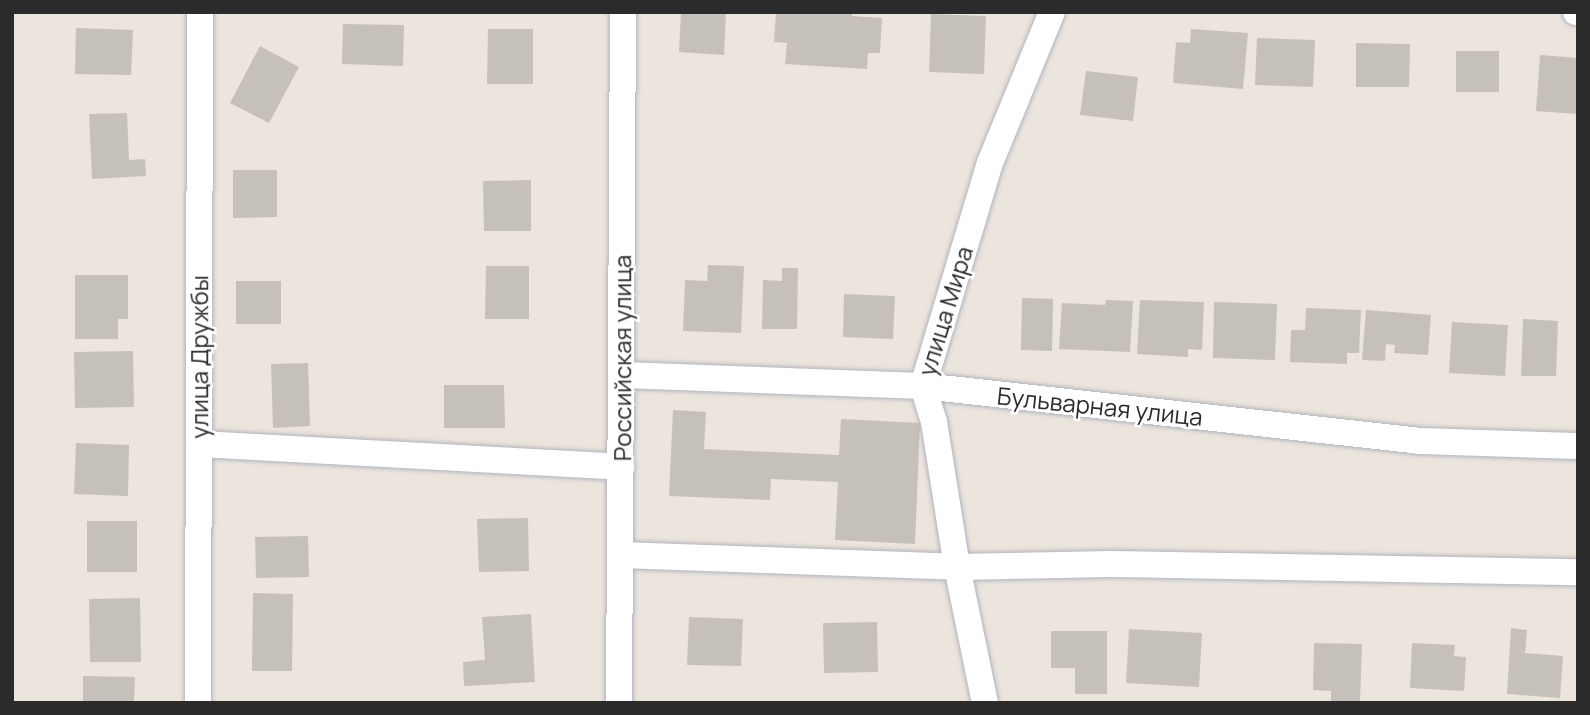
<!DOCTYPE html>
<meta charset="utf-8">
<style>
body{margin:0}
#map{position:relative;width:1590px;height:715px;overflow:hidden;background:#ece5dd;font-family:Manrope,sans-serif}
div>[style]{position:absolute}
.building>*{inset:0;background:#c5c0b9}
.roads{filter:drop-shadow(0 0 2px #b1b4be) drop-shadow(0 0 2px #b1b4be)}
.street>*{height:26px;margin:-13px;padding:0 13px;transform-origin:13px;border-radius:13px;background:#fff}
span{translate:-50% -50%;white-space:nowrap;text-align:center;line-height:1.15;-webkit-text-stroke:5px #fff;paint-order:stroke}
.street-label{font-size:24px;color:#2b2b2b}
.frame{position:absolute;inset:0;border:14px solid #2b2b2b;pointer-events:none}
</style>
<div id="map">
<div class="building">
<div style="clip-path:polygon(681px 12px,726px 12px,724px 55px,679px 52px)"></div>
<div style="clip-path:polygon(776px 12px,853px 12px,852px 16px,882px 18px,880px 53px,868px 53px,867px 69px,785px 64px,787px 43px,774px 42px)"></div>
<div style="clip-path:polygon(931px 14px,986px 16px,984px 74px,929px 72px)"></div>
<div style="clip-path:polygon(343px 24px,404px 25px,403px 66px,342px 64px)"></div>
<div style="clip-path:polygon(76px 28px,133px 30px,131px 75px,75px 74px)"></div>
<div style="clip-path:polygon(488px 29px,533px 29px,533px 84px,487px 84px)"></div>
<div style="clip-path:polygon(1191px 29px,1248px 33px,1243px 89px,1173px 83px,1176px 42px,1190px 43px)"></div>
<div style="clip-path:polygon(1257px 38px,1315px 40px,1313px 87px,1255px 85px)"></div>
<div style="clip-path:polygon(1356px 43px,1410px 44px,1409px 87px,1356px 87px)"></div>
<div style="clip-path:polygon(260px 46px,299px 67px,269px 123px,230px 103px)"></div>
<div style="clip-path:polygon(1456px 51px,1499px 51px,1499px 92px,1456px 92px)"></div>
<div style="clip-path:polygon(1540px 55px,1578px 58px,1578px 114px,1536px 111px)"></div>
<div style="clip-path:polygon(1086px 71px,1138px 77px,1133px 121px,1080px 115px)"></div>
<div style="clip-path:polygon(127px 113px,129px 160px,145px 159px,146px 176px,92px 179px,89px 114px)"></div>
<div style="clip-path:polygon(233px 170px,277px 170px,277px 217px,233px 218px)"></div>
<div style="clip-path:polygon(531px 180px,531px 231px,484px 231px,483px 181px)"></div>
<div style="clip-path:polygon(708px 265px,744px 266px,741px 333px,683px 331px,685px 280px,707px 281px)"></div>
<div style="clip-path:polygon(486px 266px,529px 266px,529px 319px,485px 319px)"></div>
<div style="clip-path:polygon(782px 268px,798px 268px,797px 329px,762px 329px,763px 280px,782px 281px)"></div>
<div style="clip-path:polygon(75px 275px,128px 275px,128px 319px,118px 319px,118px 339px,75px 339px)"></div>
<div style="clip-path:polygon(236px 281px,281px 281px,281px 324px,236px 324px)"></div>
<div style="clip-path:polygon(844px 294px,895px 296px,893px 339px,843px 337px)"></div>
<div style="clip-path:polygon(1022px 298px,1053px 299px,1052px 351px,1021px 350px)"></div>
<div style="clip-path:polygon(1106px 300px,1133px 301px,1130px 352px,1059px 349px,1062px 303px,1105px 305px)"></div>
<div style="clip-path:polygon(1140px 300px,1204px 302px,1202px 350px,1188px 349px,1188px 357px,1137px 354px)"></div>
<div style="clip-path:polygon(1214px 302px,1277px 304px,1275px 360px,1213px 358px)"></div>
<div style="clip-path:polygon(1306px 308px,1361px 310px,1359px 353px,1347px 353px,1347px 364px,1290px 362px,1291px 330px,1305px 330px)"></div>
<div style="clip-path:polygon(1366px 310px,1431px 315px,1428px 355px,1394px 353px,1395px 345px,1386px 344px,1385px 361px,1362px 360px)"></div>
<div style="clip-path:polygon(1523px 319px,1558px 321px,1556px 376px,1521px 376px)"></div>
<div style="clip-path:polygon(1452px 322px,1508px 325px,1505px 376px,1449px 373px)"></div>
<div style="clip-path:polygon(133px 351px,134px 407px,75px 408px,74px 352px)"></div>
<div style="clip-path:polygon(308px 363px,310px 426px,273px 428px,271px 364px)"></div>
<div style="clip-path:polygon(444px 385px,504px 385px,505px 428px,444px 428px)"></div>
<div style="clip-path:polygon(673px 410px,706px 412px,704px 449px,839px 455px,841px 419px,920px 423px,915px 544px,835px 540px,838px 482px,771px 479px,770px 500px,669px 496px)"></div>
<div style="clip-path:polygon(76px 443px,129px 445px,128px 496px,74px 494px)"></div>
<div style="clip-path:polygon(528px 518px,529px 571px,479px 572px,477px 519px)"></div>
<div style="clip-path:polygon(87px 521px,137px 521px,137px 572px,87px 572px)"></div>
<div style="clip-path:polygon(308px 536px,309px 577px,256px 578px,255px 537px)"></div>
<div style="clip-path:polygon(253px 593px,293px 594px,292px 671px,252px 671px)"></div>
<div style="clip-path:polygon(140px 598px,141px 662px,90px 662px,89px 599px)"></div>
<div style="clip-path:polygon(531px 614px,535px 682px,464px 686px,463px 662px,485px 660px,482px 617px)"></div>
<div style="clip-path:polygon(689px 617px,743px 619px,741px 666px,687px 665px)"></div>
<div style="clip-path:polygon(877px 622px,878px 672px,824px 673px,823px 623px)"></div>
<div style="clip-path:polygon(1511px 628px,1527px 630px,1525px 653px,1563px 656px,1560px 698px,1507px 694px)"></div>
<div style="clip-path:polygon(1129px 629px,1202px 633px,1199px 687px,1126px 683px)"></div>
<div style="clip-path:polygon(1051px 631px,1107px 631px,1107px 694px,1075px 694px,1075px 668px,1051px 668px)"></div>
<div style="clip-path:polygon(1314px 643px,1362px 644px,1360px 703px,1331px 703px,1331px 691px,1313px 690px)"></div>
<div style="clip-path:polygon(1412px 643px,1455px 645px,1454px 656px,1466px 657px,1464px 691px,1410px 688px)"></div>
<div style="clip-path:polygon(83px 676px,135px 677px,134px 703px,83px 703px)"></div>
</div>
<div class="roads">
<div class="street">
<div style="left:1576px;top:12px;width:2px"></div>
<div style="left:622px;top:375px;width:301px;rotate:2.1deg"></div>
<div style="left:923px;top:386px;width:498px;rotate:6.3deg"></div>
<div style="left:1418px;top:441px;width:160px;rotate:1.8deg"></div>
<div style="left:199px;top:444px;width:423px;rotate:3.1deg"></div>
<div style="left:620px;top:555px;width:337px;rotate:2deg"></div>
<div style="left:957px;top:567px;width:153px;rotate:-1.1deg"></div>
<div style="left:1110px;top:564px;width:468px;rotate:1deg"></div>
<div style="left:198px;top:703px;width:691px;rotate:-89.83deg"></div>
<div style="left:619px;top:703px;width:691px;rotate:-89.67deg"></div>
<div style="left:985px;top:703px;width:139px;rotate:-101.6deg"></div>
<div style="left:957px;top:567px;width:147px;rotate:-99deg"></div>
<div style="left:934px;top:422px;width:38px;rotate:-107deg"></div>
<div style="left:923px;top:386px;width:233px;rotate:-73.3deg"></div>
<div style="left:990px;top:163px;width:163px;rotate:-67.7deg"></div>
</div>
</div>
<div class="street-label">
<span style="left:945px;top:311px;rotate:-73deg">улица Мира</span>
<span style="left:199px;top:357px;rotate:-90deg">улица Дружбы</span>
<span style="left:622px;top:358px;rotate:-90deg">Российская улица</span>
<span style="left:1100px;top:406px;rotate:6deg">Бульварная улица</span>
</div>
<div class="frame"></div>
</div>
